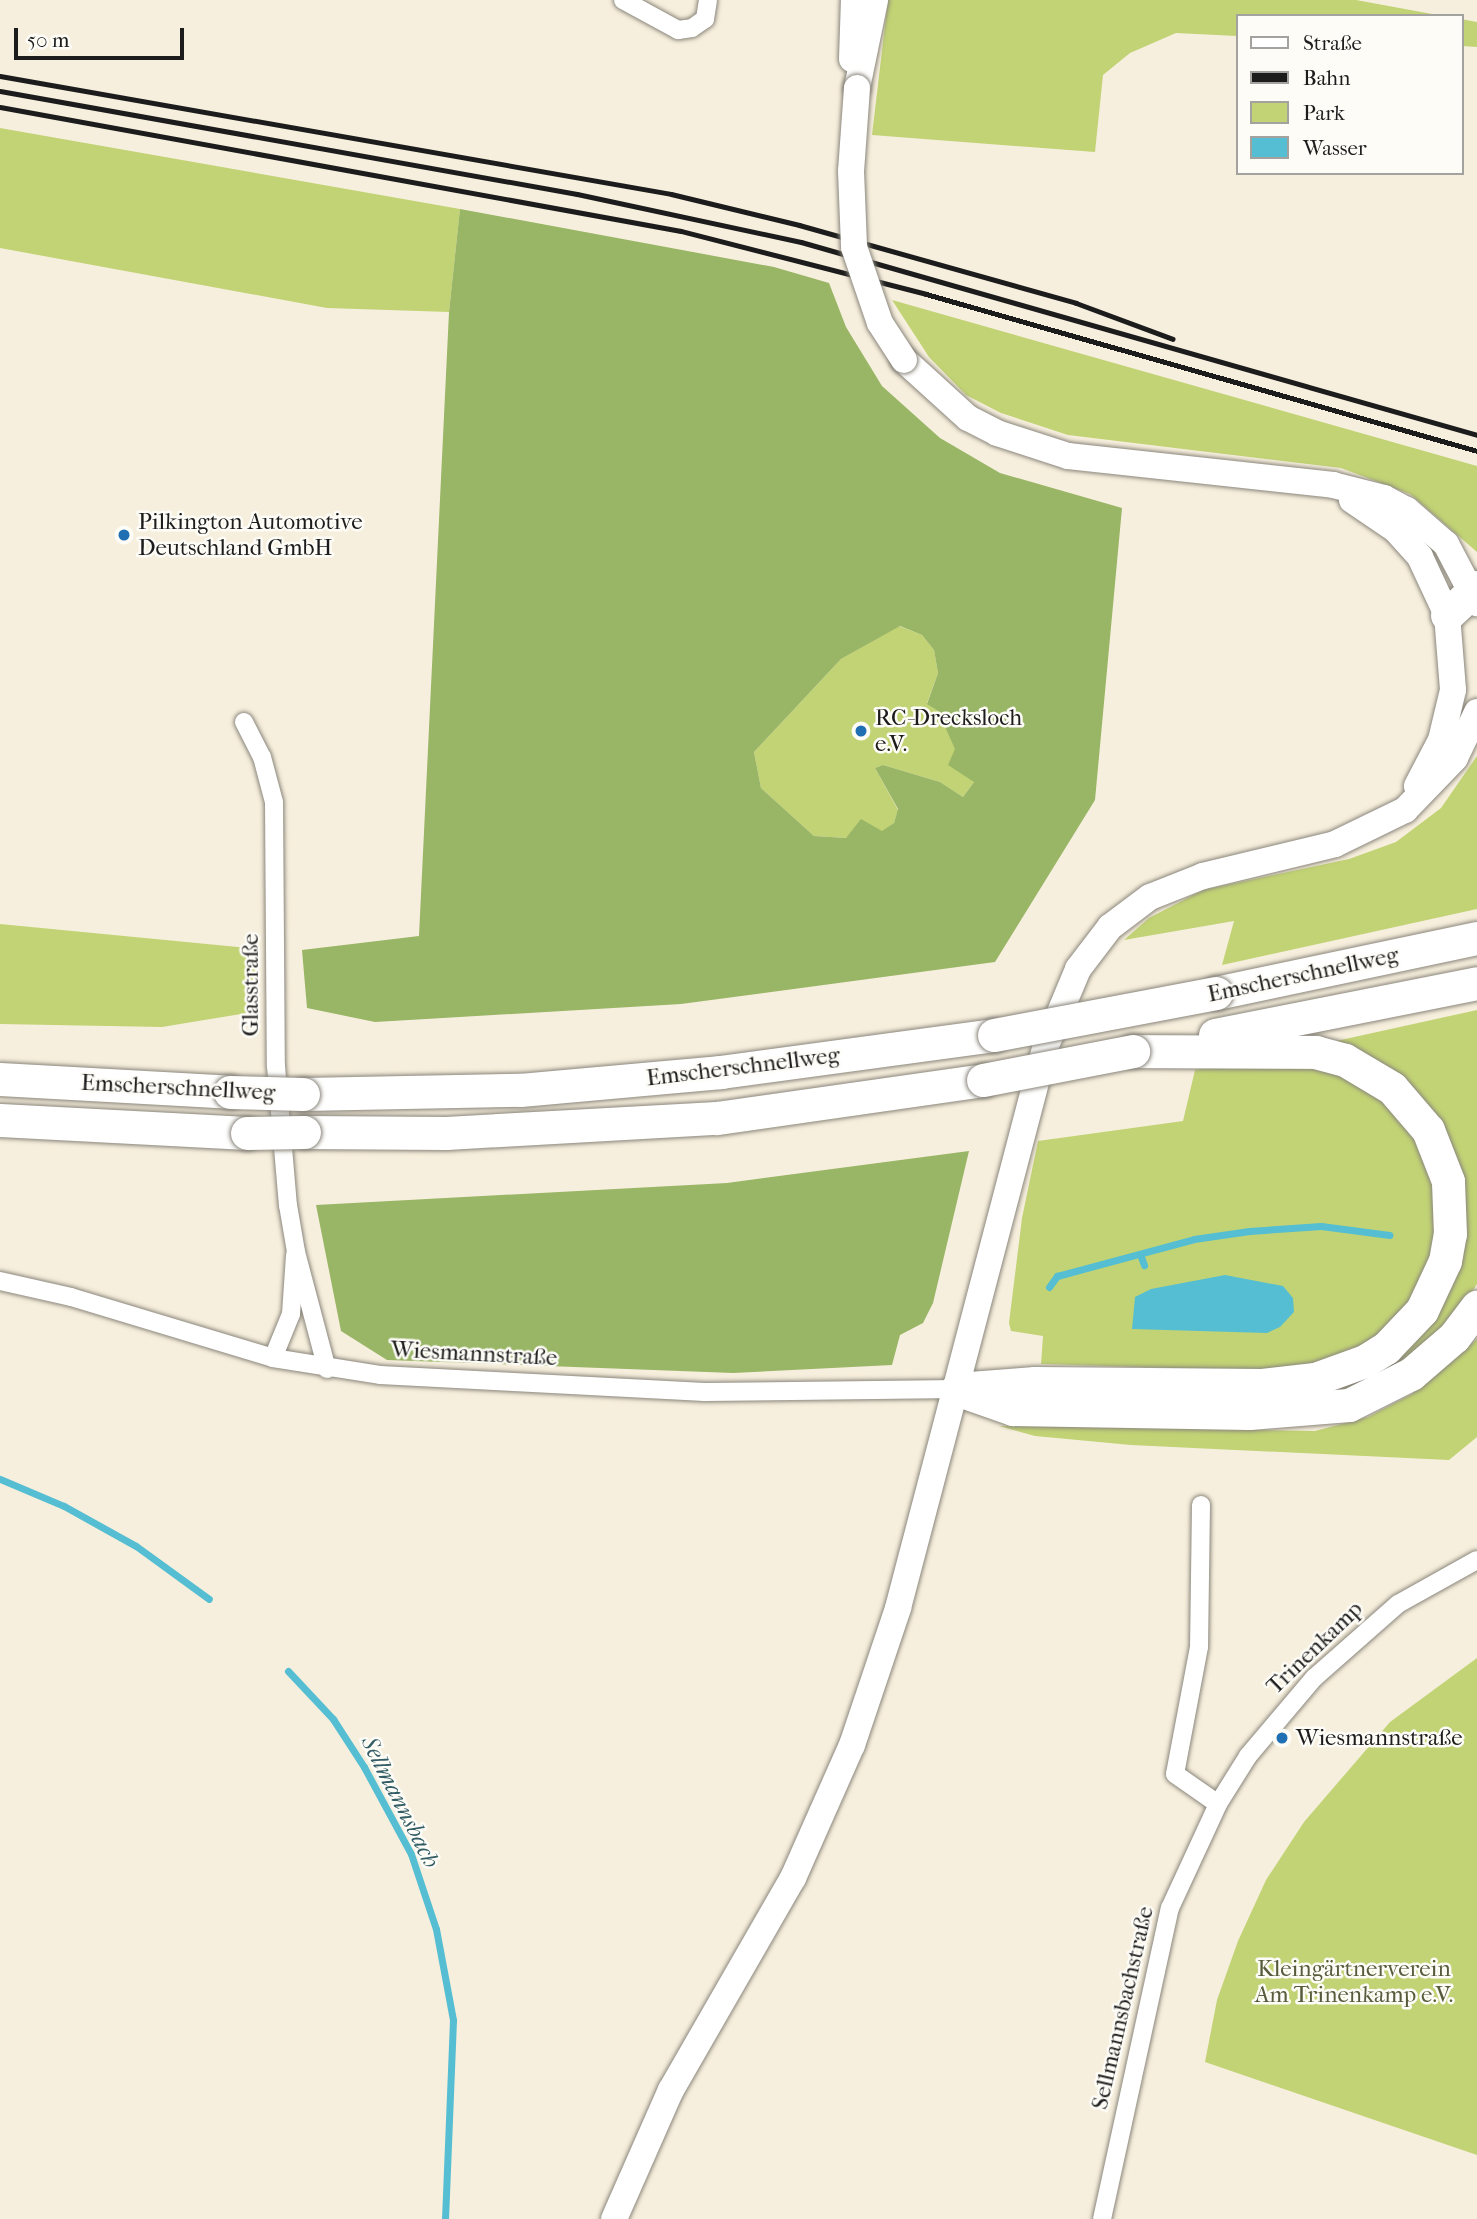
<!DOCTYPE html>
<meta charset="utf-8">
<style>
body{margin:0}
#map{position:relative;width:1477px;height:2219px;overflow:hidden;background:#f7efdd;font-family:"IM FELL French Canon",serif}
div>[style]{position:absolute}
.green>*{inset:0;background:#c2d375}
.forest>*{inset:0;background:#99b566}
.water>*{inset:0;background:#55bed2}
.stream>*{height:7px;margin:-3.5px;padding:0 3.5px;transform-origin:3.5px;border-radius:3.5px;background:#55bed2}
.roads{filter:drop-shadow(0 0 2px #8a867c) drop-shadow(0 0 2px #8a867c)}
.street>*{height:18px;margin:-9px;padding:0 9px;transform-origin:9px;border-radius:9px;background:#fff}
.secondary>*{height:26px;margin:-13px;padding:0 13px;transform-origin:13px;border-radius:13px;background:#fff}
.highway>*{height:33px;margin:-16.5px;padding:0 16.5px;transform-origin:16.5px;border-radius:16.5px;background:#fff}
.rail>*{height:5px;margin:-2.5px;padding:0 2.5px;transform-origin:2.5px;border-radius:2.5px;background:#1c1c1c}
.bridges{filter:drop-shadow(0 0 2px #8a867c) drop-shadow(0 0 2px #8a867c)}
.secondary-bridge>*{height:26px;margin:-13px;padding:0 13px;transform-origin:13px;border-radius:13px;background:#fff}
.highway-bridge>*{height:33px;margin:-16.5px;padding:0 16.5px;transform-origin:16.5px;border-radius:16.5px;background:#fff}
.dots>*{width:19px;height:19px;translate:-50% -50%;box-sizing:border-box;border:4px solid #fdfcf7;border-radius:50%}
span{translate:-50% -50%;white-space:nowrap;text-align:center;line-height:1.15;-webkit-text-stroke:5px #fdfcf7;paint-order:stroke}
.poi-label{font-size:23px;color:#1c1c1c}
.left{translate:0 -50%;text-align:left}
.street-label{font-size:23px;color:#1c1c1c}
.park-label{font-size:23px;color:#565c3b}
.water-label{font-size:24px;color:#335d65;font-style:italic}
.legend{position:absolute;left:1236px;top:14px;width:228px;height:161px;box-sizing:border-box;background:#fdfcf7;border:2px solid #a3a29f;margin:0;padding:9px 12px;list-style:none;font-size:21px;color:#1c1c1c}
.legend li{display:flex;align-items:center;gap:14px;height:35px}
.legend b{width:35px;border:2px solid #a3a29f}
.scale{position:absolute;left:14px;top:28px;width:170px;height:32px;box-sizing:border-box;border:4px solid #1c1c1c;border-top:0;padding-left:9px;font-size:21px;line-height:24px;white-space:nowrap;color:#1c1c1c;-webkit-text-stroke:5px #fdfcf7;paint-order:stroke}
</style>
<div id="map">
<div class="green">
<div style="clip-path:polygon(888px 0,1356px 0,1443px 16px,1237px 16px,1237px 36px,1176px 33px,1130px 53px,1103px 75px,1095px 152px,872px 135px)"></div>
<div style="clip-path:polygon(1461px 19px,1477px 22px,1477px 47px,1461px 46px)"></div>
<div style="clip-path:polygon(0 128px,460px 209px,449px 312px,327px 308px,0 248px)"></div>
<div style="clip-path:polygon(892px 300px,1477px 466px,1477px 552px,1410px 494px,1341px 468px,1068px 435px,1001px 413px,966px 395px,929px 357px)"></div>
<div style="clip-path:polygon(899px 626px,922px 635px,934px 650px,938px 673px,927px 703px,938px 711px,974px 782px,963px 797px,940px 782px,883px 765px,875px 768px,898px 810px,894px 823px,882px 832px,856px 829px,846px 838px,814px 836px,761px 788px,754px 752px,841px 659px)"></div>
<div style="clip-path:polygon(1477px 756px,1477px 909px,1222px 965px,1234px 921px,1124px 940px,1149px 918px,1203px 890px,1349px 859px,1396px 842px,1441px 808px)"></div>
<div style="clip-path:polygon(0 924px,259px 949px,253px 1012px,162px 1027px,0 1024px)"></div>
<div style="clip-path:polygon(1477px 1010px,1477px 1284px,1460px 1310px,1404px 1364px,1331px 1397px,1321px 1391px,1417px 1335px,1456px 1172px,1327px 1043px)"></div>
<div style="clip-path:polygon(1262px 1060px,1294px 1061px,1364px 1083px,1413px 1130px,1432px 1176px,1437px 1234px,1425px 1277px,1396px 1320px,1347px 1357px,1270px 1371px,1041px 1364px,1043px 1336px,1011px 1331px,1009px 1323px,1022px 1218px,1038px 1141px,1183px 1121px,1195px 1070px)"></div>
<div style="clip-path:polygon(1477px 1339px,1477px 1437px,1449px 1460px,1131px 1445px,1035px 1436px,999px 1426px,1315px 1431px,1368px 1417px,1412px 1394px)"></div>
<div style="clip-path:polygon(1477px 1658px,1477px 2155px,1205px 2062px,1217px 2000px,1238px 1941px,1266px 1880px,1304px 1822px,1390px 1722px)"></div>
</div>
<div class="forest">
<div style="clip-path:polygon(evenodd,460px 209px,774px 267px,829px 283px,846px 327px,882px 386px,940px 438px,1000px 473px,1122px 508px,1095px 800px,995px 962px,681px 1004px,375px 1022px,307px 1008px,302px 950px,419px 936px,449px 312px,460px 209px,900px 626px,922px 635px,934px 650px,938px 673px,927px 704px,938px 711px,955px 749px,948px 765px,974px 782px,963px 797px,940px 782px,883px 765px,875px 768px,898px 809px,894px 823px,882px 831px,861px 819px,846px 838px,814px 836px,761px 788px,754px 752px,841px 659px,900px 626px)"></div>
<div style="clip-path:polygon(969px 1151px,933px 1303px,923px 1323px,900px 1335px,892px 1365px,733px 1373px,387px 1360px,341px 1331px,316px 1205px,727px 1183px)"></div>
</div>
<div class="water">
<div style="clip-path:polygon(1225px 1275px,1283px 1286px,1293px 1298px,1294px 1312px,1280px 1327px,1267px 1333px,1132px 1329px,1135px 1297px,1151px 1289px)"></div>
</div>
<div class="stream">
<div style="left:1140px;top:1254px;width:12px;rotate:70deg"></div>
<div style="left:1049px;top:1287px;width:14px;rotate:-54deg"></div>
<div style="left:1057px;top:1276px;width:142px;rotate:-15.1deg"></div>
<div style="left:1194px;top:1239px;width:56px;rotate:-8.3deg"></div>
<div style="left:1249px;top:1231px;width:72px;rotate:-4deg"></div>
<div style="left:1321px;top:1226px;width:69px;rotate:7.5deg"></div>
<div style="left:0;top:1479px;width:69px;rotate:22.9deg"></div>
<div style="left:64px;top:1506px;width:82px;rotate:29.1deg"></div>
<div style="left:136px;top:1546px;width:90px;rotate:36deg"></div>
<div style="left:288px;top:1671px;width:66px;rotate:46.8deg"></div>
<div style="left:333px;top:1719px;width:57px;rotate:57.1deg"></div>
<div style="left:364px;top:1767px;width:99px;rotate:61.6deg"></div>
<div style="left:411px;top:1854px;width:79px;rotate:71.6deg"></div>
<div style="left:436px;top:1929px;width:93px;rotate:79.4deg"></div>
<div style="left:453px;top:2020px;width:199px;rotate:92.3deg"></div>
</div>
<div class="roads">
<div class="street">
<div style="left:623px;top:0;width:63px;rotate:28.6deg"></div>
<div style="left:678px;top:30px;width:14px;rotate:-8deg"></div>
<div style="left:692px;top:28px;width:16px;rotate:-35deg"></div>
<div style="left:705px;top:19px;width:19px;rotate:-81deg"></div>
<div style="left:244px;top:722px;width:39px;rotate:63deg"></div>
<div style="left:262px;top:757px;width:47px;rotate:75.1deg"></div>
<div style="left:274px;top:802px;width:264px;rotate:89.6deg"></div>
<div style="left:276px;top:1066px;width:140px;rotate:85.1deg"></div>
<div style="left:288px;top:1205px;width:48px;rotate:80.3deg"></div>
<div style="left:296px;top:1252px;width:121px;rotate:75.2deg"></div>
<div style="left:0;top:1281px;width:73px;rotate:12.7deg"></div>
<div style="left:71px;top:1297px;width:211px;rotate:16.8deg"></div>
<div style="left:273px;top:1358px;width:108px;rotate:9deg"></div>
<div style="left:380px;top:1375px;width:325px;rotate:3deg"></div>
<div style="left:705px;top:1392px;width:252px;rotate:-0.7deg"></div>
<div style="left:273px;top:1358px;width:48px;rotate:-67.8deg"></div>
<div style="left:291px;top:1314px;width:59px;rotate:-86.1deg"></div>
<div style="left:1201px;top:1505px;width:142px;rotate:90.8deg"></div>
<div style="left:1199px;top:1647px;width:129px;rotate:100.7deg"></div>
<div style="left:1175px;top:1774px;width:52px;rotate:34.9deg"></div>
<div style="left:1102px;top:2219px;width:318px;rotate:-77.7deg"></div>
<div style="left:1170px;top:1908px;width:115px;rotate:-65.2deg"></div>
<div style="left:1218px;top:1804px;width:57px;rotate:-58deg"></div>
<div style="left:1248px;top:1756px;width:102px;rotate:-49.8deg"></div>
<div style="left:1314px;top:1678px;width:112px;rotate:-41.4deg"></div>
<div style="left:1398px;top:1604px;width:90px;rotate:-29.1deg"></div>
</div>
<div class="secondary">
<div style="left:852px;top:59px;width:59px;rotate:-88.1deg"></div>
<div style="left:857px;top:88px;width:90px;rotate:-78.4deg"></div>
<div style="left:904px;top:360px;width:86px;rotate:42.2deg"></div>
<div style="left:968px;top:418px;width:33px;rotate:27deg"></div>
<div style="left:997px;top:433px;width:75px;rotate:17.9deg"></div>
<div style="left:1068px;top:456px;width:267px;rotate:6.2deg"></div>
<div style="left:1333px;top:485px;width:53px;rotate:14.3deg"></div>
<div style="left:1384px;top:498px;width:26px;rotate:28deg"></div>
<div style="left:1407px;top:510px;width:52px;rotate:41.1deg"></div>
<div style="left:1446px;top:544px;width:67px;rotate:62.3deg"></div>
<div style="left:1352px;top:500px;width:53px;rotate:34.3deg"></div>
<div style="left:1396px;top:530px;width:36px;rotate:48deg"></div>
<div style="left:1420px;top:557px;width:64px;rotate:65deg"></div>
<div style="left:1447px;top:615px;width:75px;rotate:85.4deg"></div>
<div style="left:1453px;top:690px;width:51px;rotate:103.5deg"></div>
<div style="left:1441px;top:740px;width:52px;rotate:117.6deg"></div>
<div style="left:614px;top:2219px;width:141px;rotate:-66.2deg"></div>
<div style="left:671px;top:2090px;width:245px;rotate:-60.1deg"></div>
<div style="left:793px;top:1878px;width:145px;rotate:-66.1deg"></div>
<div style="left:852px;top:1745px;width:145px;rotate:-71.4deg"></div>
<div style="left:898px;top:1608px;width:579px;rotate:-75.29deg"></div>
<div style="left:1045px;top:1048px;width:86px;rotate:-67.3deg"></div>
<div style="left:1078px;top:969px;width:53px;rotate:-52.7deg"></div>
<div style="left:1110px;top:927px;width:50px;rotate:-36.9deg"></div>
<div style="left:1150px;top:897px;width:57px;rotate:-21.6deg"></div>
<div style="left:1203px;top:876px;width:136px;rotate:-13.6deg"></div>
<div style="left:1335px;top:844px;width:78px;rotate:-25.9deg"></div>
<div style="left:1405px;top:810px;width:72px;rotate:-46.1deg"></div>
<div style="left:1455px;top:758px;width:51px;rotate:-64.4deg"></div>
</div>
<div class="highway">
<div style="left:1447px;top:615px;width:41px;rotate:-43deg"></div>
<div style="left:1216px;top:993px;width:267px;rotate:-11.9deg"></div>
<div style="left:1215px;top:1035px;width:267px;rotate:-11.2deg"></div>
<div style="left:0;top:1079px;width:230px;rotate:3.2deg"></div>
<div style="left:303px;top:1094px;width:217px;rotate:-1.1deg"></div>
<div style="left:520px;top:1090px;width:202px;rotate:-5.1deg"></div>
<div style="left:721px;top:1072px;width:275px;rotate:-7.7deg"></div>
<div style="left:0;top:1120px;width:247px;rotate:3deg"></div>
<div style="left:304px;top:1132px;width:142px;rotate:0.4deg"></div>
<div style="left:446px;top:1133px;width:271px;rotate:-3.2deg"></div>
<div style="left:717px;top:1118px;width:269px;rotate:-8.1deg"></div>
<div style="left:957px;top:1389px;width:78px;rotate:-4.4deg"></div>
<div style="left:1035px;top:1383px;width:227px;rotate:0.5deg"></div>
<div style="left:1262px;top:1385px;width:53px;rotate:-6.5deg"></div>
<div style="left:1315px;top:1379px;width:53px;rotate:-19.8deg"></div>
<div style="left:1365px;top:1361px;width:25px;rotate:-32deg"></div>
<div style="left:1386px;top:1348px;width:52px;rotate:-46.5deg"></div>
<div style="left:1422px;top:1310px;width:54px;rotate:-64.9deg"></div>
<div style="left:1445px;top:1261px;width:27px;rotate:-80deg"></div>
<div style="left:1450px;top:1234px;width:53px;rotate:-92.2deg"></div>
<div style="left:1448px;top:1181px;width:55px;rotate:-111.4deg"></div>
<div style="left:1428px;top:1130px;width:55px;rotate:-130.6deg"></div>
<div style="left:1392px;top:1088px;width:55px;rotate:-149.2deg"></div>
<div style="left:1345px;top:1060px;width:30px;rotate:-165deg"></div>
<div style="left:1316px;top:1052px;width:183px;rotate:-179.7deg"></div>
<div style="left:970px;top:1394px;width:46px;rotate:19.2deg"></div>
<div style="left:1013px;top:1409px;width:236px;rotate:1deg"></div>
<div style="left:1249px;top:1413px;width:100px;rotate:-4.6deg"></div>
<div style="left:1349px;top:1405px;width:69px;rotate:-26.6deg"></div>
<div style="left:1411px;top:1374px;width:57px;rotate:-40.7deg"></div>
<div style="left:1454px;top:1337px;width:38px;rotate:-53deg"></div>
</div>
</div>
<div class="rail">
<div style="left:0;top:76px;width:681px;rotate:9.97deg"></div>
<div style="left:671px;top:194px;width:132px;rotate:13.6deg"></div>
<div style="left:799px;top:225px;width:288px;rotate:15.7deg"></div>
<div style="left:1076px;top:303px;width:103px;rotate:20.4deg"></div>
<div style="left:0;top:91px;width:586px;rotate:10.12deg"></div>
<div style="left:577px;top:194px;width:229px;rotate:12.1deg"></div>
<div style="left:801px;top:242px;width:703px;rotate:15.93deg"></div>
<div style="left:0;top:107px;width:692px;rotate:10.32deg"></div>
<div style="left:681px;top:231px;width:253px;rotate:14.4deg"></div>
<div style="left:926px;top:294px;width:573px;rotate:15.9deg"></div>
</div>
<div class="bridges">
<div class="secondary-bridge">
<div style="left:857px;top:88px;width:83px;rotate:94.1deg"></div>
<div style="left:851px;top:171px;width:76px;rotate:87.7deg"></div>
<div style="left:854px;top:247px;width:80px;rotate:71.1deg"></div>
<div style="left:880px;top:323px;width:44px;rotate:57deg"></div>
</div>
<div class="highway-bridge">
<div style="left:994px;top:1035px;width:226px;rotate:-10.7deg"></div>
<div style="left:983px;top:1080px;width:153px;rotate:-10.9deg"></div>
<div style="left:230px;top:1092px;width:73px;rotate:1.6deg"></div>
<div style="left:247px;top:1133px;width:57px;rotate:-1deg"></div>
</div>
</div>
<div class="dots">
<div style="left:124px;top:535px;background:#1f6fb2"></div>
<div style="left:861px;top:731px;background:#1f6fb2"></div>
<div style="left:1282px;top:1738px;background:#1f6fb2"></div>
</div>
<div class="poi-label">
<span class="left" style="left:138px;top:535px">Pilkington Automotive<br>Deutschland GmbH</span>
<span class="left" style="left:875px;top:731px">RC-Drecksloch<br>e.V.</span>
<span class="left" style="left:1296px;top:1738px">Wiesmannstraße</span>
</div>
<div class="street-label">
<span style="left:1303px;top:975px;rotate:-12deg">Emscherschnellweg</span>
<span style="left:251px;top:985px;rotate:-90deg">Glasstraße</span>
<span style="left:743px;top:1067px;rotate:-7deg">Emscherschnellweg</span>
<span style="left:178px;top:1088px;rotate:3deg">Emscherschnellweg</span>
<span style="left:474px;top:1354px;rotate:3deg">Wiesmannstraße</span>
<span style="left:1315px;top:1648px;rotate:-44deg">Trinenkamp</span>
<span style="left:1123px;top:2008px;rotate:-77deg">Sellmannsbachstraße</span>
</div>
<div class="park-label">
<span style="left:1354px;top:1982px">Kleingärtnerverein<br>Am Trinenkamp e.V.</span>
</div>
<div class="water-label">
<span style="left:400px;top:1802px;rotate:63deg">Sellmannsbach</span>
</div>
<ul class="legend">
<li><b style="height:9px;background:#fff"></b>Straße</li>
<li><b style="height:9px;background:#1c1c1c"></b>Bahn</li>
<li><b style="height:19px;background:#c2d375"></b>Park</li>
<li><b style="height:19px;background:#55bed2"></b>Wasser</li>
</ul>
<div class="scale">50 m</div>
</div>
